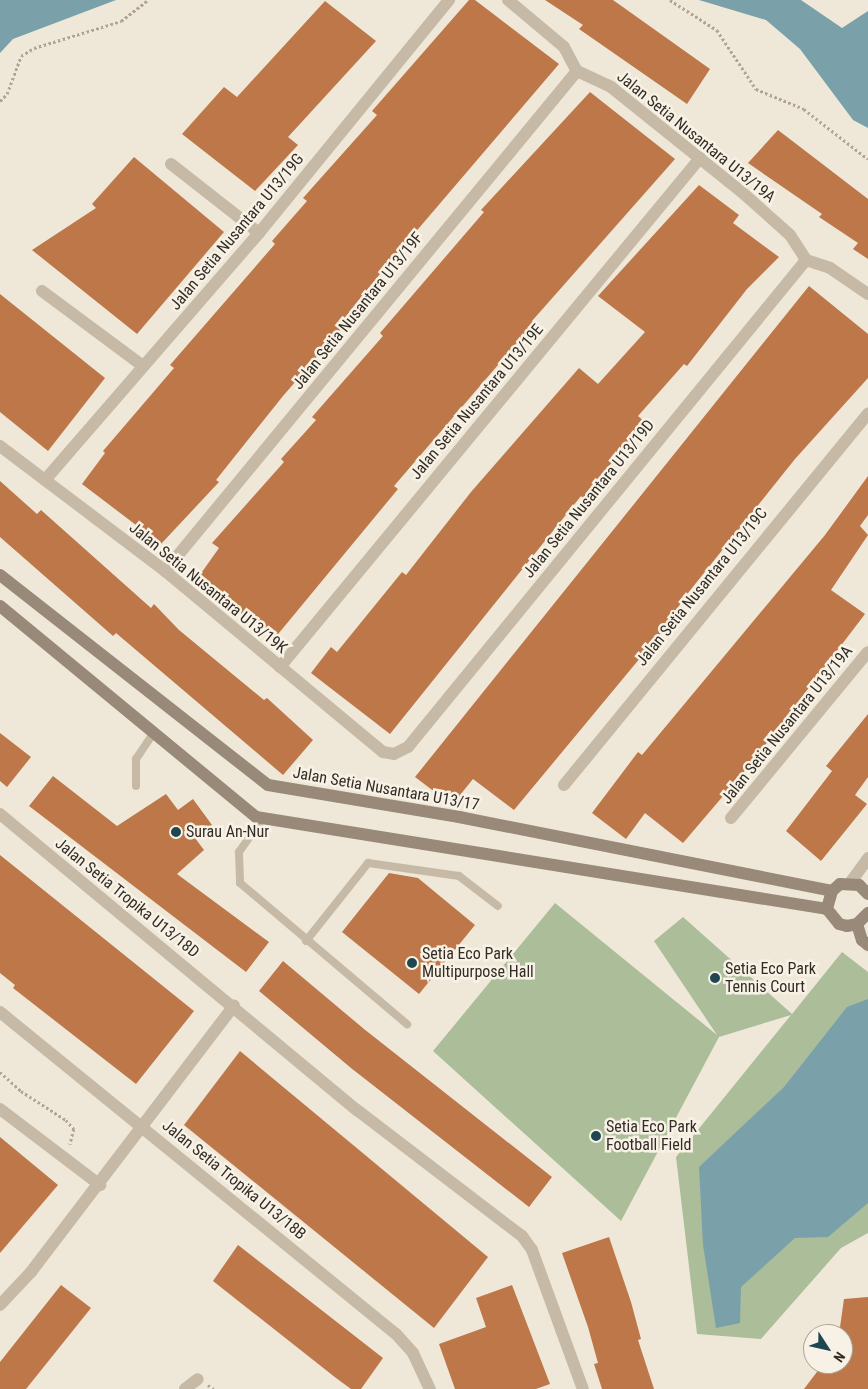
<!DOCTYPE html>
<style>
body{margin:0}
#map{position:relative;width:868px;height:1389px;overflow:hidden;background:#efe8d9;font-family:"Roboto Condensed",sans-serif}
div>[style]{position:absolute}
.green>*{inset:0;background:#acbd9a}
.water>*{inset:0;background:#7aa0aa}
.building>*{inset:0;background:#bd7749}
.path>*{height:2.5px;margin-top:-1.25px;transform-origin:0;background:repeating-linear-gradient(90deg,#b2a491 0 2.5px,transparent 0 5px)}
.service>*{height:8px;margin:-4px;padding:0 4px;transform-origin:4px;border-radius:4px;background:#c6baa6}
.minor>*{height:12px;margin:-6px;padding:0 6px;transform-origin:6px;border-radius:6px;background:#c6baa6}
.tertiary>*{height:12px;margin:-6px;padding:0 6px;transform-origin:6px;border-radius:6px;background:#c6baa6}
.secondary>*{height:12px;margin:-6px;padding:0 6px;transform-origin:6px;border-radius:6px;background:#998978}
.dots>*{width:14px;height:14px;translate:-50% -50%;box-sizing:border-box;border:2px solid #f7f2e5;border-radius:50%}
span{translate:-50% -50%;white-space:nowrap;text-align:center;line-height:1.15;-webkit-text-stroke:5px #f7f2e5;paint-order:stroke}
.street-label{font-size:16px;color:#332c26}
.poi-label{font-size:16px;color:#332c26}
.left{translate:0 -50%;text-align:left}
.north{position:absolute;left:803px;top:1324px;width:50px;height:50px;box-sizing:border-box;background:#f7f2e5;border:1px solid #a9a399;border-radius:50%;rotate:125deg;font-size:14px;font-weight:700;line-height:20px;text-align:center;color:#332c26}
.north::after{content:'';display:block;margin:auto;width:18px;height:22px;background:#1f4651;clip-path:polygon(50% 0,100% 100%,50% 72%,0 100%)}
</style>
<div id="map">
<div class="green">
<div style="clip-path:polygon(555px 903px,717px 1035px,654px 941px,683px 917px,792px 1014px,842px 952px,868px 972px,868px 1233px,841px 1248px,761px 1339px,697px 1334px,676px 1157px,791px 1015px,719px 1037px,621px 1221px,433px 1051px)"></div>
</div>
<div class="water">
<div style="clip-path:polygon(0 0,116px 0,13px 39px,0 53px)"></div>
<div style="clip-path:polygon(699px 0,801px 0,842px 28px,868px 11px,868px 128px,853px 120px,800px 49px,766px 20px)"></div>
<div style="clip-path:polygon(868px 999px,868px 1203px,828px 1237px,795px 1238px,741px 1287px,740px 1323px,716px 1328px,703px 1245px,699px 1167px,784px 1087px,847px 1007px)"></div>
</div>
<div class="building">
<div style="clip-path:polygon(469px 0,475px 0,559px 64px,384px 269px,349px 312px,353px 315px,283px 396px,216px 480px,219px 482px,161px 544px,82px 484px,105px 453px,103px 451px,174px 368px,170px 365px,275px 244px,272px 241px,307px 201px,303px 198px,377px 115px,372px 111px)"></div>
<div style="clip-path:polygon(545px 0,613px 0,710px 69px,687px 104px,579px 29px,583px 25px)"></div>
<div style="clip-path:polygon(325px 1px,376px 41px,288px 137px,298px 145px,255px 191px,182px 134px,224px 87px,237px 97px)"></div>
<div style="clip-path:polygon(590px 92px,675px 159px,532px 321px,534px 323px,394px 486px,398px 489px,274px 639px,197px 579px,219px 548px,212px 543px,284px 462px,281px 459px,316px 420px,312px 417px,383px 336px,380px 333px,484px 212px,481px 210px)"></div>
<div style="clip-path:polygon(778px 130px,868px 199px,868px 259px,853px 249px,858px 243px,819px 217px,822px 214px,748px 163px)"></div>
<div style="clip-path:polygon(134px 157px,224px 232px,137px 334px,32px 250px,96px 208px,92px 204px)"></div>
<div style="clip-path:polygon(699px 185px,739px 215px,733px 223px,779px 257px,747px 289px,687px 366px,684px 364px,638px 416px,645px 422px,583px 498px,581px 496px,390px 734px,311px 673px,331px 647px,337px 652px,402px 572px,406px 575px,471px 492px,579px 368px,598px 384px,645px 332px,598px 296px)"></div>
<div style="clip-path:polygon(809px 286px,868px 334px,868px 378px,795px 459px,684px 598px,665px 628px,514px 810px,473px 779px,452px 805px,415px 777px)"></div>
<div style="clip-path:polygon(0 294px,105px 378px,48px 451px,0 412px)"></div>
<div style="clip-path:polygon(868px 476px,868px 515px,860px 526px,868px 535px,831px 590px,865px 614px,753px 761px,683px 843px,645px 813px,626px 839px,592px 813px,638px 752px,642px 755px,825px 535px)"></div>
<div style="clip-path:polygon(0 481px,37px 514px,41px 510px,151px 608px,154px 604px,179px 630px,264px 700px,267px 698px,313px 740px,283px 775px,116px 633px,113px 636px,0 537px)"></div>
<div style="clip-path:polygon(868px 714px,868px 777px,855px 795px,867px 804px,821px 861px,786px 831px,832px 771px,826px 766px)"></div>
<div style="clip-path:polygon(0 733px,31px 757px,7px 787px,0 781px)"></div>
<div style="clip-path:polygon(53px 776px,117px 826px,166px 794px,178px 810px,193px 799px,212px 825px,195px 838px,204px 850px,177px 874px,269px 942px,246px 972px,29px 806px)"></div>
<div style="clip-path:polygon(0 855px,194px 1011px,136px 1084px,13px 988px,15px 985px,0 973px)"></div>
<div style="clip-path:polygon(389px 873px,418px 878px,475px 925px,419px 994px,342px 932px)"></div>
<div style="clip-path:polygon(283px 961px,364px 1029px,552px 1177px,529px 1207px,351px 1068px,259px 991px)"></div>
<div style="clip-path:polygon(240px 1051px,488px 1257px,434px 1328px,184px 1125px)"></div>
<div style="clip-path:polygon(0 1137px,58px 1185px,0 1253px)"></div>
<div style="clip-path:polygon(609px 1237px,631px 1302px,641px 1339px,638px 1340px,654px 1389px,602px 1389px,594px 1364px,598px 1363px,588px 1327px,562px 1253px)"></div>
<div style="clip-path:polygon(238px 1245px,383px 1358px,361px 1389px,351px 1389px,336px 1378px,213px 1281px)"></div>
<div style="clip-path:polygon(61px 1285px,91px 1308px,26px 1389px,0 1389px,0 1362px)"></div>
<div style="clip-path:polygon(512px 1285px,550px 1384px,536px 1389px,455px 1389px,439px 1344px,486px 1327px,476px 1298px)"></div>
<div style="clip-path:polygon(868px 1297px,868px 1389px,804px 1389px,823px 1364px,843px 1364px,843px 1334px,839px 1334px,844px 1299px)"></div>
</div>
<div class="path">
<div style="left:670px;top:0;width:56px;rotate:32.6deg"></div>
<div style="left:717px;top:30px;width:71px;rotate:56.5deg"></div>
<div style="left:756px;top:89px;width:52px;rotate:22.6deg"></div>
<div style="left:804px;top:109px;width:81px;rotate:38deg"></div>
<div style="left:0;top:101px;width:10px;rotate:-45deg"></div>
<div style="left:7px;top:94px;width:40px;rotate:-69.8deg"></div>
<div style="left:21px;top:56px;width:15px;rotate:-32deg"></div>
<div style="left:34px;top:48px;width:91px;rotate:-17.2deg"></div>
<div style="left:121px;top:21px;width:34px;rotate:-38deg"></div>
<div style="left:0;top:1072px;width:28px;rotate:42deg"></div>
<div style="left:21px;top:1091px;width:54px;rotate:32.8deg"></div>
<div style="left:66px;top:1120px;width:12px;rotate:48deg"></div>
<div style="left:74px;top:1129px;width:16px;rotate:104deg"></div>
<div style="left:208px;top:1385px;width:7px;rotate:34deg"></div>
</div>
<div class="service">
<div style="left:136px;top:786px;width:27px;rotate:-90deg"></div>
<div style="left:136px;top:759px;width:32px;rotate:-56deg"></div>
<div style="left:263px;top:818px;width:42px;rotate:125.2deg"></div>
<div style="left:239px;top:852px;width:31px;rotate:88deg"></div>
<div style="left:240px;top:883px;width:219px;rotate:40.2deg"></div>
<div style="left:306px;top:941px;width:100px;rotate:-51.5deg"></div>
<div style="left:368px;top:863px;width:92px;rotate:8.1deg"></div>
<div style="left:459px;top:876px;width:49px;rotate:37.6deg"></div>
</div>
<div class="minor">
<div style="left:508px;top:0;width:73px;rotate:40deg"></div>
<div style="left:564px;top:47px;width:27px;rotate:62deg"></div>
<div style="left:577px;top:71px;width:38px;rotate:25deg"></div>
<div style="left:611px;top:87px;width:169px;rotate:38.8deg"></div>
<div style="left:743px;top:193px;width:63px;rotate:41.8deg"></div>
<div style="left:790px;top:235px;width:30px;rotate:57deg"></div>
<div style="left:806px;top:260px;width:25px;rotate:18deg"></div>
<div style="left:830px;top:268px;width:46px;rotate:34.4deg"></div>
<div style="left:171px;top:164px;width:112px;rotate:38.1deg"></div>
<div style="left:42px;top:291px;width:126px;rotate:36.6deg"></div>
<div style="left:0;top:446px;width:207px;rotate:37.1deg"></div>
<div style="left:165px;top:571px;width:283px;rotate:39.7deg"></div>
<div style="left:383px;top:752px;width:11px;rotate:10deg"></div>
<div style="left:394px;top:754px;width:16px;rotate:-27deg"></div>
<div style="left:408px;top:747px;width:629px;rotate:-50.74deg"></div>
<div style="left:45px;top:480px;width:327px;rotate:-49.1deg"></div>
<div style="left:259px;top:233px;width:301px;rotate:-50.8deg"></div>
<div style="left:165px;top:571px;width:648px;rotate:-50.51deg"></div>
<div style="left:280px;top:667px;width:660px;rotate:-50.47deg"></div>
<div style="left:564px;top:785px;width:480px;rotate:-50.7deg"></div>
<div style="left:0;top:814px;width:464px;rotate:39.7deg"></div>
<div style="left:357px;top:1110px;width:208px;rotate:37.4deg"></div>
<div style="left:522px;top:1236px;width:17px;rotate:54deg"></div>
<div style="left:532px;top:1250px;width:148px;rotate:69.9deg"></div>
<div style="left:731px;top:818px;width:215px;rotate:-50.5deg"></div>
<div style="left:0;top:1012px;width:510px;rotate:39.12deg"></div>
<div style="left:396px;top:1334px;width:25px;rotate:48deg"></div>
<div style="left:413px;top:1353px;width:40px;rotate:65deg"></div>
<div style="left:0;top:1109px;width:126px;rotate:37.2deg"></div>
<div style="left:0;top:1305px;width:45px;rotate:-46.8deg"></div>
<div style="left:31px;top:1272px;width:335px;rotate:-52.7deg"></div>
<div style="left:185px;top:1389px;width:16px;rotate:-38deg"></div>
</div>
<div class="tertiary">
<div style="left:850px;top:883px;width:31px;rotate:-54deg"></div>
</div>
<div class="secondary">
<div style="left:0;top:575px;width:340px;rotate:38.1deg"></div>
<div style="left:268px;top:785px;width:194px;rotate:9.5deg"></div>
<div style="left:459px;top:817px;width:380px;rotate:11.2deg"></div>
<div style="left:0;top:606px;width:332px;rotate:39.5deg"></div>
<div style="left:256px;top:817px;width:578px;rotate:9.15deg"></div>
<div style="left:868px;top:894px;width:13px;rotate:-135deg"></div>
<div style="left:859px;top:885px;width:19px;rotate:-177deg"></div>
<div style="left:840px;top:884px;width:11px;rotate:139deg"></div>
<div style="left:832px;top:891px;width:19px;rotate:106deg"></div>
<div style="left:827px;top:909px;width:19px;rotate:51deg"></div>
<div style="left:839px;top:924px;width:8px;rotate:14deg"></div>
<div style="left:847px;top:926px;width:10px;rotate:-11deg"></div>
<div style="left:857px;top:924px;width:16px;rotate:-45deg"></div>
<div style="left:857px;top:924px;width:17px;rotate:73deg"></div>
<div style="left:862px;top:940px;width:8px;rotate:40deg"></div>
</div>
<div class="dots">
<div style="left:176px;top:832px;background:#1f4651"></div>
<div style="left:412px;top:963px;background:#1f4651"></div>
<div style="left:715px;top:978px;background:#1f4651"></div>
<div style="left:596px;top:1136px;background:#1f4651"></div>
</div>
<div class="street-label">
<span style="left:696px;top:137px;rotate:39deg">Jalan Setia Nusantara U13/19A</span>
<span style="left:237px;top:232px;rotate:-50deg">Jalan Setia Nusantara U13/19G</span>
<span style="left:358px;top:311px;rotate:-51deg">Jalan Setia Nusantara U13/19F</span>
<span style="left:477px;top:402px;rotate:-50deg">Jalan Setia Nusantara U13/19E</span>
<span style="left:589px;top:499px;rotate:-51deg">Jalan Setia Nusantara U13/19D</span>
<span style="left:702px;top:587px;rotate:-51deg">Jalan Setia Nusantara U13/19C</span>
<span style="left:208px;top:588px;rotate:39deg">Jalan Setia Nusantara U13/19K</span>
<span style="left:787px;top:725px;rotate:-51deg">Jalan Setia Nusantara U13/19A</span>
<span style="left:386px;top:789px;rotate:10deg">Jalan Setia Nusantara U13/17</span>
<span style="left:127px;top:898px;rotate:39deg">Jalan Setia Tropika U13/18D</span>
<span style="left:234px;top:1180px;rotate:39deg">Jalan Setia Tropika U13/18B</span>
</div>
<div class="poi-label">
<span class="left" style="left:186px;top:832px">Surau An-Nur</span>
<span class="left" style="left:422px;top:963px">Setia Eco Park<br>Multipurpose Hall</span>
<span class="left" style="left:725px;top:978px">Setia Eco Park<br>Tennis Court</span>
<span class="left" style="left:606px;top:1136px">Setia Eco Park<br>Football Field</span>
</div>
<div class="north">N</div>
</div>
